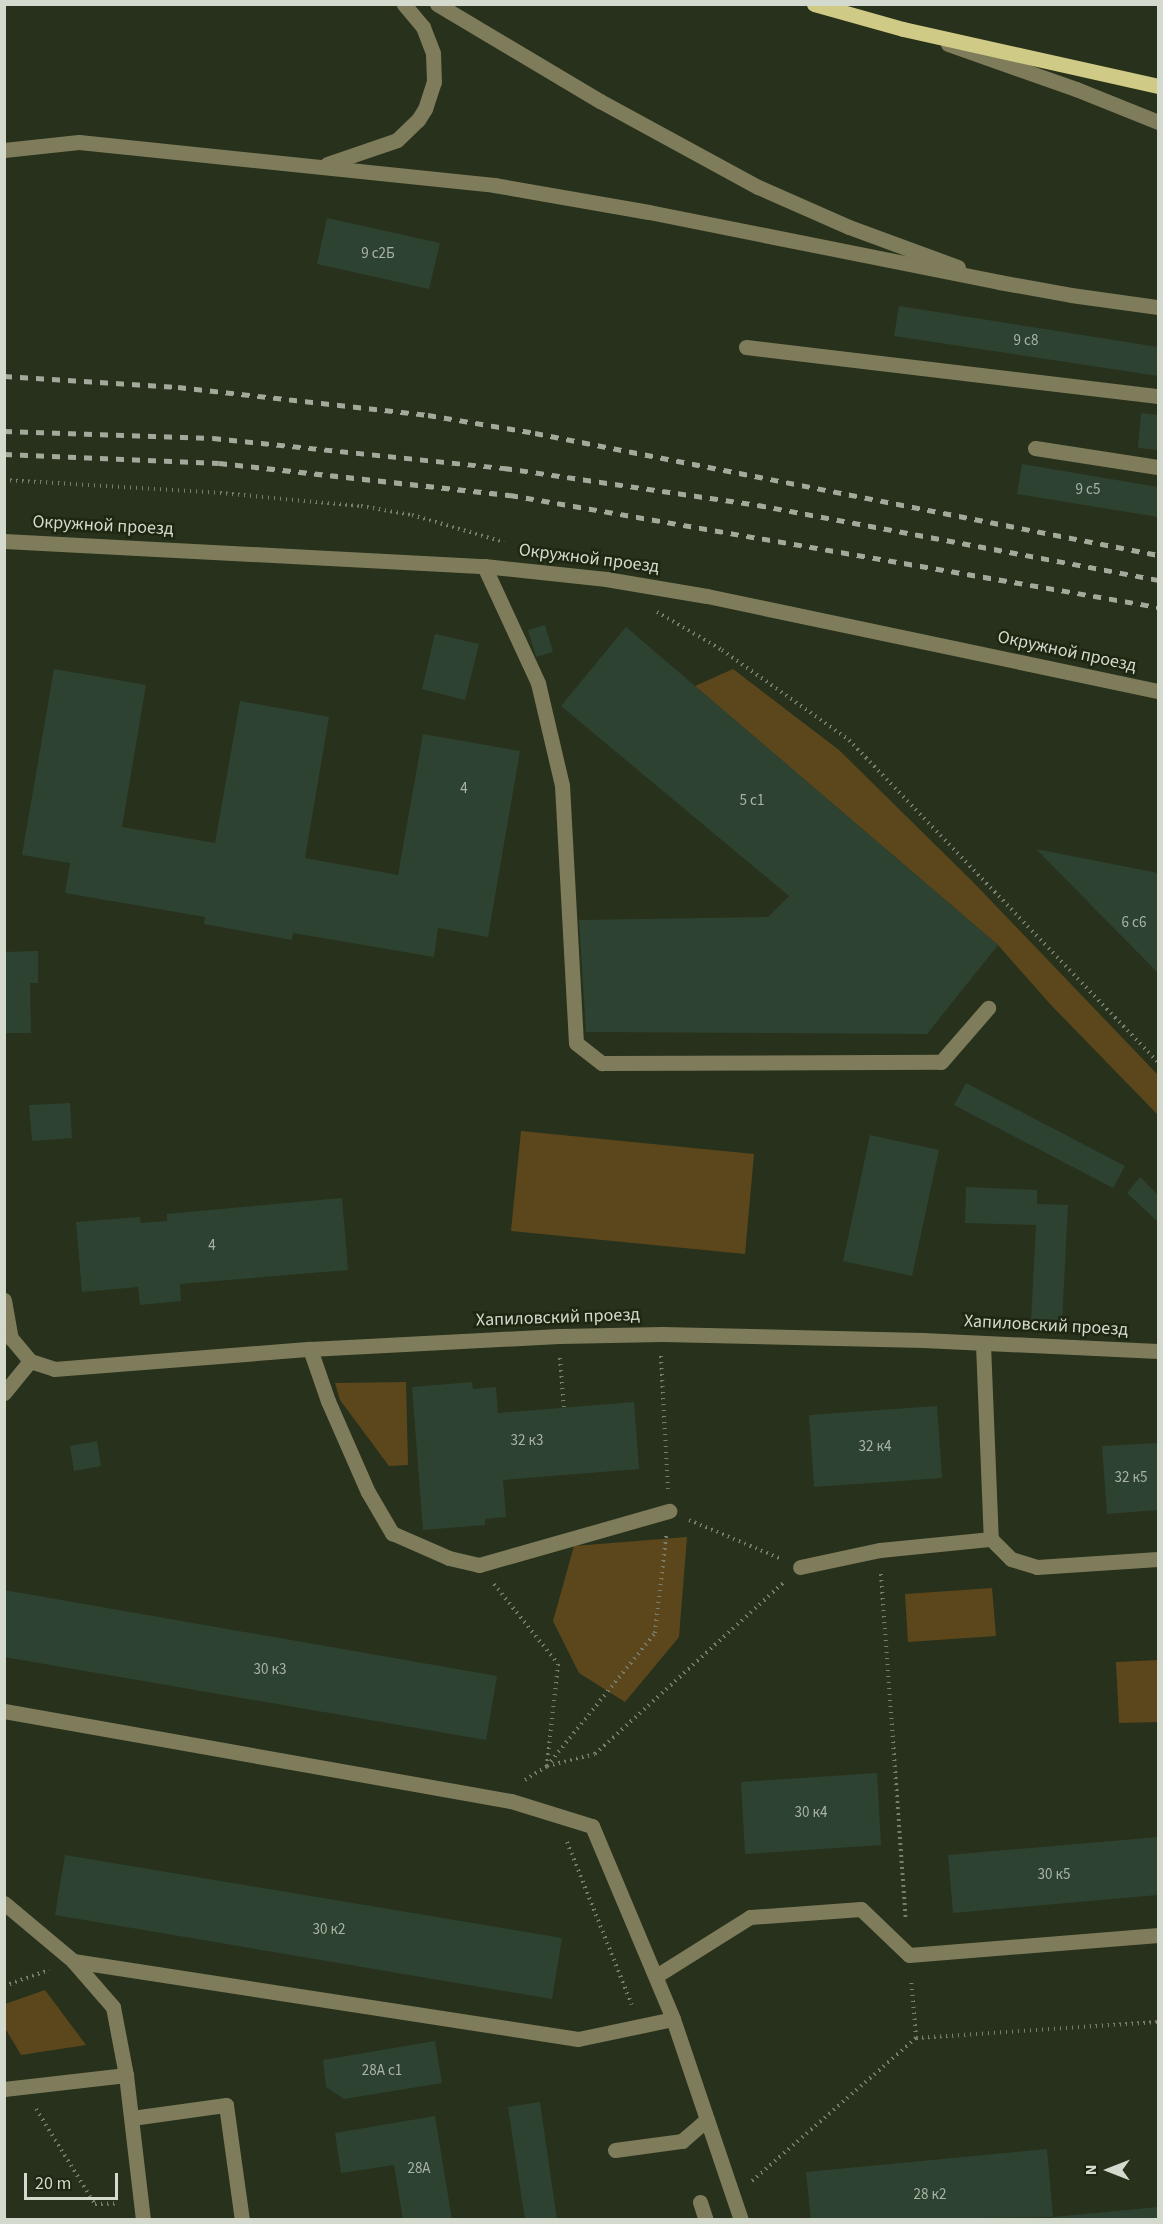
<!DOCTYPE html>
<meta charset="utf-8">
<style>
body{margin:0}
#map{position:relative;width:1163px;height:2224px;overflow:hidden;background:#28311b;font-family:"Source Sans 3",sans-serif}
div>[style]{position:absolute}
.green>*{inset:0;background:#5c471c}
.building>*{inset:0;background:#2e4232}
.path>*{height:4px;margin-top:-2px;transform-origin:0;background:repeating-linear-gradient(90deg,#777e6d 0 1.5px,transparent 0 6px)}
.minor>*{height:15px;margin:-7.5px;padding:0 7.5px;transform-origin:7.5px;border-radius:7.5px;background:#7e7c5b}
.major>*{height:15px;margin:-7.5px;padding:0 7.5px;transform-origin:7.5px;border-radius:7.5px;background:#cfca85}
.rail>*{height:4.5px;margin-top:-2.25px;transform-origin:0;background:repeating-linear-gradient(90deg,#a4aa9b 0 8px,transparent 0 16px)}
span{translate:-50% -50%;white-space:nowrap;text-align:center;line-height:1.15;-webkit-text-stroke:5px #1e2711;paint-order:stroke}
.number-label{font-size:15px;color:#aab4a6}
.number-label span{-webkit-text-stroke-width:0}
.street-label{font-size:18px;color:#d4dacd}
.frame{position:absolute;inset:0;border:6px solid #d4dacd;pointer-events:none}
.north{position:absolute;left:1079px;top:2140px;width:60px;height:60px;-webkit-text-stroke:4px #1e2711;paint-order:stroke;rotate:270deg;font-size:16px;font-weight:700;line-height:24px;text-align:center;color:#d4dacd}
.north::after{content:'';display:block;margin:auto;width:21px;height:27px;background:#d4dacd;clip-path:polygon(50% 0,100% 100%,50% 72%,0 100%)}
.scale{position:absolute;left:24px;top:2173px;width:94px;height:27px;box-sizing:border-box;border:3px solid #d4dacd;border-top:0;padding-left:8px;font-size:18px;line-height:21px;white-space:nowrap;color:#d4dacd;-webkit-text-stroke:4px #1e2711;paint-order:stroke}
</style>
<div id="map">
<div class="green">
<div style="clip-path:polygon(733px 669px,839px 750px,973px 882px,1158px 1075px,1158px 1115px,1051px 1005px,998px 945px,695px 686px)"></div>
<div style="clip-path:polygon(521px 1131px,754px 1154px,745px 1254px,511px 1231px)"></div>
<div style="clip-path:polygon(406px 1382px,408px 1465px,389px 1466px,340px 1400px,335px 1383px)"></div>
<div style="clip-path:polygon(687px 1537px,679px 1637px,625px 1702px,579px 1673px,553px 1621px,574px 1546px)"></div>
<div style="clip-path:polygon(992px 1588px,996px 1636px,908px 1642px,905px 1594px)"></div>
<div style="clip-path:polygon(1158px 1660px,1158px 1722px,1119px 1723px,1116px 1662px)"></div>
<div style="clip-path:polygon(45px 1990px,86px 2045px,21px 2055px,5px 2028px,5px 2004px)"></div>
</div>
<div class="building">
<div style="clip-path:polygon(327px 218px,440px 243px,429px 289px,317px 264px)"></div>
<div style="clip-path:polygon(899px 306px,1158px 347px,1158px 376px,894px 336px)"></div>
<div style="clip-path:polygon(1141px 413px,1158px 415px,1158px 450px,1138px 448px)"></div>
<div style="clip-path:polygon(1022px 464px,1158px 487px,1158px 517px,1017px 494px)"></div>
<div style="clip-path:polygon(545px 625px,553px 652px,536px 657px,528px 630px)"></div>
<div style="clip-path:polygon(626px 627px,998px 945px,927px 1034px,586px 1032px,579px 920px,768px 917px,789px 896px,561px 706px)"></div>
<div style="clip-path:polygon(435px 634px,479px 644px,465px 700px,422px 689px)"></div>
<div style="clip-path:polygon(54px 669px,146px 685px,122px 827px,215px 843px,240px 701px,329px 717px,305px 858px,398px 875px,423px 734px,520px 751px,488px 937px,438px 928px,434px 957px,293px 933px,292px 940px,204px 924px,205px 917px,65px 893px,70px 863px,22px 855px)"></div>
<div style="clip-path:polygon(1036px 849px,1158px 873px,1158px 973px)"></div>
<div style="clip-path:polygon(38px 951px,38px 983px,30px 983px,31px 1033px,4px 1033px,4px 952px)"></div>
<div style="clip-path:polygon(966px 1083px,1125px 1166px,1113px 1188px,954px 1105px)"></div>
<div style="clip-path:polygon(70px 1103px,72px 1138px,32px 1141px,29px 1105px)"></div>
<div style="clip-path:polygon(870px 1135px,939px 1150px,912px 1276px,843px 1261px)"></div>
<div style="clip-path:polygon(1140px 1177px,1158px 1195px,1158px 1222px,1127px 1193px)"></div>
<div style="clip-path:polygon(966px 1187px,1037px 1190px,1037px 1204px,1068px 1205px,1062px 1323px,1031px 1322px,1036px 1225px,965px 1223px)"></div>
<div style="clip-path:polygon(342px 1198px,348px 1270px,180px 1284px,181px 1301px,140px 1305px,138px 1287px,82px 1292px,76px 1222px,140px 1217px,141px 1223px,167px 1221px,167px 1214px)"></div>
<div style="clip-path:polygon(472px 1382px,473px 1389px,496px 1387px,498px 1413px,634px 1402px,639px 1469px,503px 1480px,506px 1517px,485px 1519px,485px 1525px,423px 1530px,412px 1387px)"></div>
<div style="clip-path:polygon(937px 1406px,942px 1478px,814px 1487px,809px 1415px)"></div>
<div style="clip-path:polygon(97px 1441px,101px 1466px,74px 1471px,70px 1446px)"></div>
<div style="clip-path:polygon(1158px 1443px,1158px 1510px,1107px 1514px,1102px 1446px)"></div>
<div style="clip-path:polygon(4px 1590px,497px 1676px,486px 1740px,4px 1657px)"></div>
<div style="clip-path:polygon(877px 1773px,881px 1845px,745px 1854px,741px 1782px)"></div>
<div style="clip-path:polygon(1158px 1837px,1158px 1895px,953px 1913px,948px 1855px)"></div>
<div style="clip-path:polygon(65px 1855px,562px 1938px,552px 1999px,55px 1915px)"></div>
<div style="clip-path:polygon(435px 2041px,442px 2083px,344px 2099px,326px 2087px,323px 2060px)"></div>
<div style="clip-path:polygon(540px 2102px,557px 2220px,525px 2220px,508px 2107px)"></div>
<div style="clip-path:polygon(435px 2116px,452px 2220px,403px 2220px,394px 2165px,341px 2173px,335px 2133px)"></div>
<div style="clip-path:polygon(1047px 2149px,1053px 2217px,811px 2220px,806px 2172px)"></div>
<div style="clip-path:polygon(1158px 2207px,1158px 2220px,1053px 2220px,1053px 2217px)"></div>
</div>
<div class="path">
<div style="left:4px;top:480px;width:216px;rotate:3.4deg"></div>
<div style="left:220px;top:493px;width:142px;rotate:5.3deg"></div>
<div style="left:361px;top:506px;width:52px;rotate:10deg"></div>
<div style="left:412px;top:515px;width:96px;rotate:16.4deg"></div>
<div style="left:657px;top:612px;width:75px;rotate:30.3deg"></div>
<div style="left:722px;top:650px;width:156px;rotate:35.3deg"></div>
<div style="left:849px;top:740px;width:446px;rotate:46.2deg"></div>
<div style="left:661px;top:1356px;width:133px;rotate:87deg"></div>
<div style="left:560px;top:1358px;width:50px;rotate:85.4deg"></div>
<div style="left:689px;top:1520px;width:98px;rotate:22.9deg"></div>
<div style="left:881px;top:1574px;width:347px;rotate:85.9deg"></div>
<div style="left:494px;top:1584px;width:102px;rotate:51.3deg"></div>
<div style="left:558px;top:1664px;width:103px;rotate:96.2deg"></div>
<div style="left:547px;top:1766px;width:49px;rotate:-14deg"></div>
<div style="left:595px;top:1754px;width:254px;rotate:-42.3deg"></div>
<div style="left:525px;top:1780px;width:26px;rotate:-32deg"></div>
<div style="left:547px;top:1766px;width:171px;rotate:-50.9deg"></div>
<div style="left:655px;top:1633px;width:98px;rotate:-83.5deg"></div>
<div style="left:567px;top:1842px;width:175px;rotate:68.3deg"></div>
<div style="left:4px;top:1986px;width:48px;rotate:-19.6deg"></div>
<div style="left:916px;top:2038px;width:243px;rotate:-3.8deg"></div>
<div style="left:36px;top:2109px;width:112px;rotate:58.2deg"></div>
<div style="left:95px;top:2204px;width:24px;rotate:-2deg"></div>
<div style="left:752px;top:2181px;width:218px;rotate:-41.1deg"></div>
<div style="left:916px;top:2038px;width:60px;rotate:-94.8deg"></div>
</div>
<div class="minor">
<div style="left:437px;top:4px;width:190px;rotate:30.8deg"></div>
<div style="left:600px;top:101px;width:180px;rotate:28.6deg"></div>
<div style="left:758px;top:187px;width:99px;rotate:23.7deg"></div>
<div style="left:849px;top:227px;width:116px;rotate:20.2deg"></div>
<div style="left:948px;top:44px;width:136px;rotate:19.4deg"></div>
<div style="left:1076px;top:89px;width:88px;rotate:21.9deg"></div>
<div style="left:4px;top:150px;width:75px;rotate:-6.1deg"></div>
<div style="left:79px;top:142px;width:417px;rotate:5.9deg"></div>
<div style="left:494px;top:185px;width:157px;rotate:9.9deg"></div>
<div style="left:649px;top:212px;width:357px;rotate:11.3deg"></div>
<div style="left:999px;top:282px;width:73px;rotate:10.2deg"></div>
<div style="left:1071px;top:295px;width:88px;rotate:7.9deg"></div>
<div style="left:327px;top:164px;width:74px;rotate:-18.9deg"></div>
<div style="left:397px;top:140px;width:29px;rotate:-44deg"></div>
<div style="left:418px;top:120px;width:13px;rotate:-58deg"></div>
<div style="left:425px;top:109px;width:28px;rotate:-72deg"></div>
<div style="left:434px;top:82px;width:29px;rotate:-92deg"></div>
<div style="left:433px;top:53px;width:28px;rotate:-111deg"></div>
<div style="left:423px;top:27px;width:30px;rotate:-130deg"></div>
<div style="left:746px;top:347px;width:415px;rotate:6.8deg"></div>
<div style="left:1035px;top:448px;width:124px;rotate:8.8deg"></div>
<div style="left:4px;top:541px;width:481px;rotate:3deg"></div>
<div style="left:484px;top:566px;width:123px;rotate:6.1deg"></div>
<div style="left:606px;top:579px;width:102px;rotate:9.6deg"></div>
<div style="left:707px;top:596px;width:461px;rotate:11.9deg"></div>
<div style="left:484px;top:566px;width:129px;rotate:65.2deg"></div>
<div style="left:538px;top:683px;width:105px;rotate:76.8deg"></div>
<div style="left:562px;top:785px;width:258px;rotate:86.9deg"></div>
<div style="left:576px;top:1043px;width:33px;rotate:38deg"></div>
<div style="left:602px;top:1063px;width:339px;rotate:-0.2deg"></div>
<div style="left:941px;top:1062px;width:72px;rotate:-49deg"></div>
<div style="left:4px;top:1300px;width:39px;rotate:80deg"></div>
<div style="left:11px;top:1338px;width:30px;rotate:50deg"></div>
<div style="left:30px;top:1361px;width:25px;rotate:18deg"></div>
<div style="left:54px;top:1369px;width:257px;rotate:-4.5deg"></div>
<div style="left:310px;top:1349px;width:249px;rotate:-3deg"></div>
<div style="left:559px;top:1336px;width:103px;rotate:-1.1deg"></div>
<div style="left:662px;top:1334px;width:261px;rotate:1.3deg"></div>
<div style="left:923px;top:1340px;width:235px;rotate:2.7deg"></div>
<div style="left:983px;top:1344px;width:195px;rotate:87.7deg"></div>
<div style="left:991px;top:1539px;width:28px;rotate:45deg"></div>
<div style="left:1011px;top:1559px;width:27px;rotate:17deg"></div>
<div style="left:1037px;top:1567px;width:121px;rotate:-3.8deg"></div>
<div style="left:310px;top:1349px;width:55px;rotate:70.9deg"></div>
<div style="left:328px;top:1401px;width:99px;rotate:66.3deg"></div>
<div style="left:368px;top:1492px;width:48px;rotate:59.7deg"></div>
<div style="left:392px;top:1533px;width:62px;rotate:23.7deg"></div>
<div style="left:449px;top:1558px;width:31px;rotate:13deg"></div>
<div style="left:479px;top:1565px;width:198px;rotate:-15.9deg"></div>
<div style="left:4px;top:1393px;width:41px;rotate:-50.9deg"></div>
<div style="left:800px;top:1567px;width:82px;rotate:-12deg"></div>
<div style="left:880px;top:1550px;width:112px;rotate:-5.7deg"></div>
<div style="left:4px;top:1711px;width:515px;rotate:10.07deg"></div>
<div style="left:511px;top:1801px;width:85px;rotate:17.2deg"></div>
<div style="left:592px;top:1826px;width:209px;rotate:67.2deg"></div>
<div style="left:673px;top:2019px;width:212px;rotate:71.3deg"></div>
<div style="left:4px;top:1903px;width:90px;rotate:40deg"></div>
<div style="left:73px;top:1961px;width:511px;rotate:8.78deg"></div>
<div style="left:578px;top:2039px;width:97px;rotate:-11.9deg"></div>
<div style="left:73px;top:1961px;width:61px;rotate:49deg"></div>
<div style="left:113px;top:2007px;width:69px;rotate:79.2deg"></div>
<div style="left:126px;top:2075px;width:146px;rotate:83.3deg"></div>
<div style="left:656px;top:1976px;width:111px;rotate:-32.1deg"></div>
<div style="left:750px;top:1917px;width:111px;rotate:-4.1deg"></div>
<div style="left:861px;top:1909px;width:66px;rotate:43.8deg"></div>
<div style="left:909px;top:1955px;width:250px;rotate:-4.6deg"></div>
<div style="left:4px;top:2089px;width:123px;rotate:-6.5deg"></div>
<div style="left:132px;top:2118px;width:95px;rotate:-7.9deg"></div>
<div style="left:226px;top:2105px;width:116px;rotate:82.1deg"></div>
<div style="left:615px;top:2150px;width:68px;rotate:-7.7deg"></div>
<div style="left:682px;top:2141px;width:33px;rotate:-41deg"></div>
<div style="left:700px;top:2202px;width:19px;rotate:72deg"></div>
</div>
<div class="major">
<div style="left:814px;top:4px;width:92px;rotate:15.7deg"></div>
<div style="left:903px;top:29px;width:261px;rotate:12.6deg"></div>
</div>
<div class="rail">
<div style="left:4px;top:376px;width:174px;rotate:3.6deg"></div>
<div style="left:178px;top:387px;width:252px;rotate:6.4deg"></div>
<div style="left:428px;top:415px;width:109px;rotate:9.5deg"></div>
<div style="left:535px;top:433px;width:635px;rotate:11.08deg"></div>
<div style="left:4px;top:431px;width:209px;rotate:1.9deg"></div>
<div style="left:213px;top:438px;width:293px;rotate:5.9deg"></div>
<div style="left:504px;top:468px;width:257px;rotate:8.3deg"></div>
<div style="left:758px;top:505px;width:407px;rotate:10.6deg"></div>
<div style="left:4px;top:454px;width:215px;rotate:2.4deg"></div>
<div style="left:219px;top:463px;width:293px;rotate:6.3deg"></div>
<div style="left:510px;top:495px;width:658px;rotate:9.81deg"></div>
</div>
<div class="number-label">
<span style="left:378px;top:254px">9 с2Б</span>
<span style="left:1026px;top:341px">9 c8</span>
<span style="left:1088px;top:490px">9 c5</span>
<span style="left:464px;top:789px">4</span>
<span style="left:752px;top:801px">5 с1</span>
<span style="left:1134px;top:923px">6 с6</span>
<span style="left:212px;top:1246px">4</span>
<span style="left:527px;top:1441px">32 к3</span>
<span style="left:875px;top:1447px">32 к4</span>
<span style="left:1131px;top:1478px">32 к5</span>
<span style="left:270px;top:1670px">30 к3</span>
<span style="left:811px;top:1813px">30 к4</span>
<span style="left:1054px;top:1875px">30 к5</span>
<span style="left:329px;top:1930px">30 к2</span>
<span style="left:382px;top:2071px">28А с1</span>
<span style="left:419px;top:2169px">28А</span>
<span style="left:930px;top:2195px">28 к2</span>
</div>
<div class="street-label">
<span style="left:103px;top:526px;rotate:3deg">Окружной проезд</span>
<span style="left:589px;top:559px;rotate:7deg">Окружной проезд</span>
<span style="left:1067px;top:652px;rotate:12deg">Окружной проезд</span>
<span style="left:558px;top:1318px;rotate:-2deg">Хапиловский проезд</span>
<span style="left:1046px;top:1326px;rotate:3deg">Хапиловский проезд</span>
</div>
<div class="frame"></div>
<div class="north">N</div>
<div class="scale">20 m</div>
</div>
